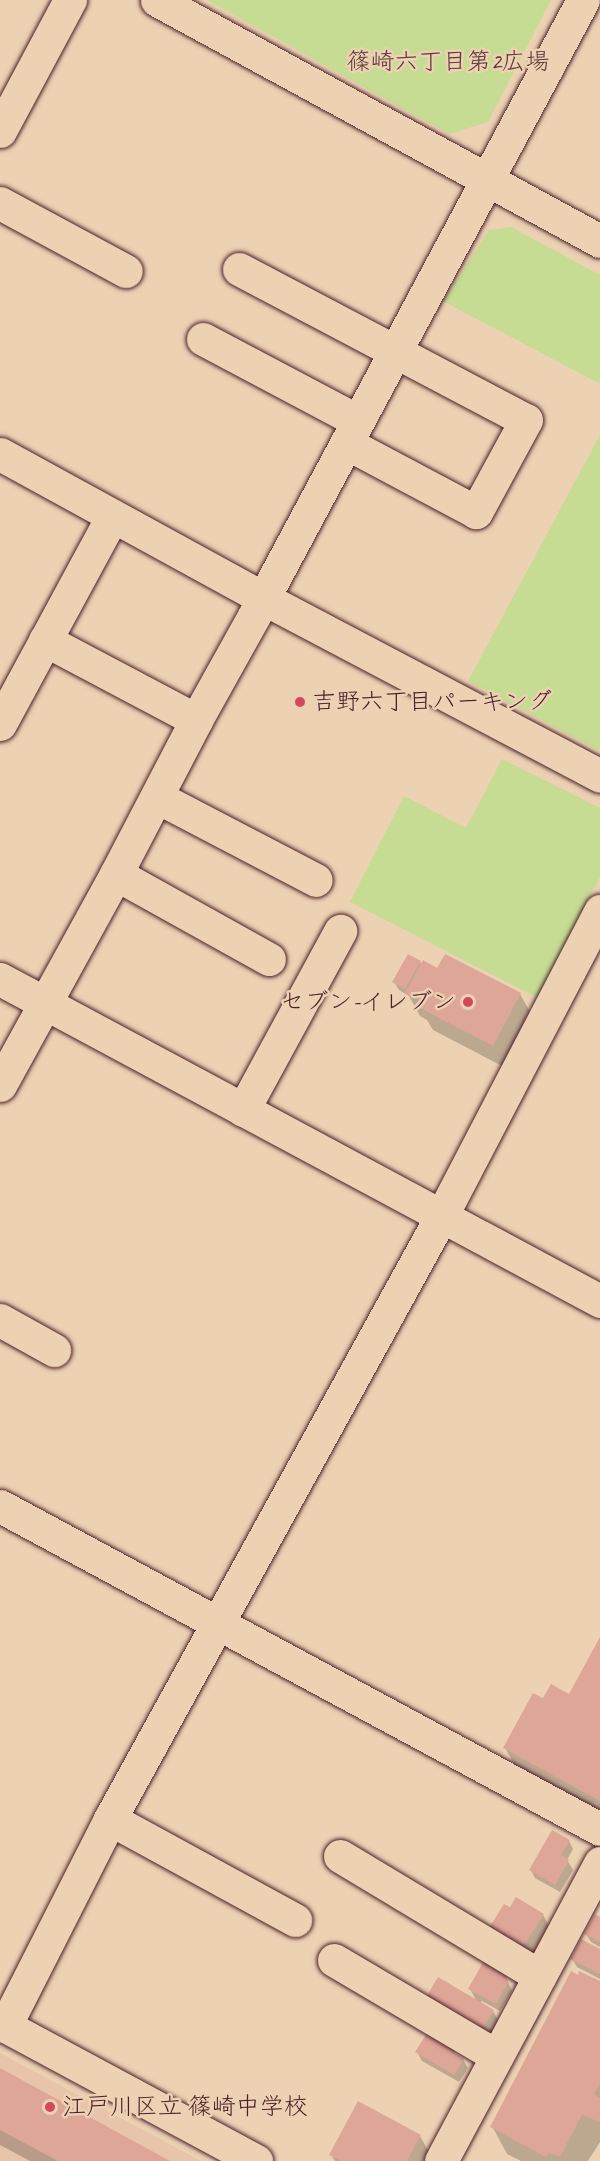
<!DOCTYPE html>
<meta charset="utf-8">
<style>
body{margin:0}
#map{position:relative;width:600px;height:2161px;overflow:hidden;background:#ecd1b3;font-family:Caveat,"Klee One",sans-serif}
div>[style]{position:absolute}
.built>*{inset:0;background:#e8c4aa}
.green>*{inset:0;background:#c6dc92}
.shadow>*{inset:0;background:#0003}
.building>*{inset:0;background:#dea696}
.roads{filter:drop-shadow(0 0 2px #4a1f2b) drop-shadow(0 0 2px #4a1f2b)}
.minor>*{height:33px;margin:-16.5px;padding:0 16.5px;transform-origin:16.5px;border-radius:16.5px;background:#ecd1b3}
.dots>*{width:16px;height:16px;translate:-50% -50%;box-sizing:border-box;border:3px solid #ecd1b3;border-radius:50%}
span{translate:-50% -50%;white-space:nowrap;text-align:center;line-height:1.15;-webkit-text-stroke:5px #ecd1b3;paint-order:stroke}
.park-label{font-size:24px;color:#5d3b3a}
.poi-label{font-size:24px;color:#4a1f2b}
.left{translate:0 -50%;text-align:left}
.right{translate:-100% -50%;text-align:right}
</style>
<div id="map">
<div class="built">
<div style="clip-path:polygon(0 2053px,201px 2161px,0 2161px)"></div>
</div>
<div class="green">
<div style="clip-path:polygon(207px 0,551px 0,488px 122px,449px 134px)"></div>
<div style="clip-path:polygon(511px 227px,600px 275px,600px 384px,443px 301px,489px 230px)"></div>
<div style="clip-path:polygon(600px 435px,600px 751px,468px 681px)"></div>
<div style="clip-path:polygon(502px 759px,600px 808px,600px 877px,538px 998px,350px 902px,404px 796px,466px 828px)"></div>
</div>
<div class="shadow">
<div style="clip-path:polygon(420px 962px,422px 965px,520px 994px,533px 1017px,506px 1068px,433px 1030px,427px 1020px,420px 1016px,409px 996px,399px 990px,394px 982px)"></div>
<div style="clip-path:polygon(600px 1640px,600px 1819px,521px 1776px,505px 1748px,544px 1700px,570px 1696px)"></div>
<div style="clip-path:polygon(569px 1841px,573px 1849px,567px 1860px,573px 1870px,560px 1892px,535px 1878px,531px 1870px)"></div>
<div style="clip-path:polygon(543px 1915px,552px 1931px,527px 1961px,500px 1945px)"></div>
<div style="clip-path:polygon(600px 1918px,600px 1947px,591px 1942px,586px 1934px)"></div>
<div style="clip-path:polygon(600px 1950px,600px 1979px,577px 1967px,572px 1959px)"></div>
<div style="clip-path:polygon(503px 1971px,512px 1991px,500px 2011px,482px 2001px,480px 2003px,493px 2011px,502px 2027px,494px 2041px,436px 2015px,477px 2002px,470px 1989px)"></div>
<div style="clip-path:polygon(600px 1983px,600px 2142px,588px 2161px,521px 2161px,507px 2154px,492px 2126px)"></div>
<div style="clip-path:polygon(452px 2046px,456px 2056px,463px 2060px,468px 2068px,459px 2082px,422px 2061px,417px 2052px)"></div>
<div style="clip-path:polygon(0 2070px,167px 2161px,30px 2161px,0 2145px)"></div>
<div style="clip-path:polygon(420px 2136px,429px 2152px,425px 2161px,335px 2161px,331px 2155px)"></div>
</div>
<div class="building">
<div style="clip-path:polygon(408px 954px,421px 961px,405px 989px,392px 982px)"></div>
<div style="clip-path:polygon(445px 954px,521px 993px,493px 1046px,418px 1007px,421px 1001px,405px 993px,423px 960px,437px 968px)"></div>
<div style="clip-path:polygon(600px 1637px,600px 1801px,503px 1748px,533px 1693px,543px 1698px,551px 1684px,569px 1694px)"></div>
<div style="clip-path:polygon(552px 1830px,570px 1840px,561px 1855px,569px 1860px,555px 1885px,529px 1870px)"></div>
<div style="clip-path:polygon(516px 1897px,544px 1914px,525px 1944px,516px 1945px,489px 1928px,504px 1904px,510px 1907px)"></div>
<div style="clip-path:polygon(595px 1914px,600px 1917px,600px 1942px,584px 1934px)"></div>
<div style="clip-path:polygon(581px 1939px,600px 1949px,600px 1974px,570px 1959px)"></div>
<div style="clip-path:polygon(485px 1959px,504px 1970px,508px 1982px,496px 2004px,468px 1989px)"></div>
<div style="clip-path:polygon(571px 1971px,578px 1975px,579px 1971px,600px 1981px,600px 2083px,594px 2094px,600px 2098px,600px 2120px,599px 2122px,582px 2115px,560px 2157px,549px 2153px,546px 2157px,490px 2127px)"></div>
<div style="clip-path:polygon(438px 1977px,494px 2010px,485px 2025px,472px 2027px,425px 1999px)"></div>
<div style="clip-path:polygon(429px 2030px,453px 2045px,450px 2050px,464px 2059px,454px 2075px,415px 2052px)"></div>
<div style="clip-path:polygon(0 2068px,170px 2161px,58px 2161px,0 2130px)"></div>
<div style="clip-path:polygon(358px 2101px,421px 2135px,407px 2161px,341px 2161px,329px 2155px)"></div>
</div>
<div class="roads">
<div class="minor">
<div style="left:157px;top:0;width:504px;rotate:28.55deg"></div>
<div style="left:0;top:131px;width:149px;rotate:-61.9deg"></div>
<div style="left:0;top:203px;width:143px;rotate:28.4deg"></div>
<div style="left:239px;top:269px;width:324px;rotate:27.8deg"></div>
<div style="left:526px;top:420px;width:105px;rotate:118.5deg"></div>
<div style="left:476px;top:512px;width:147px;rotate:-152deg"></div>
<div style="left:203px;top:339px;width:175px;rotate:27.9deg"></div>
<div style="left:0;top:454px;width:300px;rotate:28.7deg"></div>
<div style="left:263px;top:598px;width:381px;rotate:27.8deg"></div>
<div style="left:45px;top:640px;width:171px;rotate:27.9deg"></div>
<div style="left:0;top:724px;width:235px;rotate:-61.6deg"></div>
<div style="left:157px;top:797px;width:179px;rotate:27.6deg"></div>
<div style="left:116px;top:874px;width:175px;rotate:29.1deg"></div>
<div style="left:0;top:979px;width:681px;rotate:28.22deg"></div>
<div style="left:0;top:1085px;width:241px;rotate:-61.2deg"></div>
<div style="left:116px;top:874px;width:174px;rotate:-62.5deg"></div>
<div style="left:196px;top:720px;width:121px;rotate:-60.9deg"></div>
<div style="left:255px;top:614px;width:696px;rotate:-61.89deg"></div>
<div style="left:243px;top:1110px;width:204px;rotate:-61.5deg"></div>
<div style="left:0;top:1320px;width:62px;rotate:29.1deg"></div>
<div style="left:0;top:1506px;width:681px;rotate:28.3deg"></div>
<div style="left:110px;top:1819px;width:211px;rotate:28.6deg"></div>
<div style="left:340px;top:1856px;width:233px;rotate:31deg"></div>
<div style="left:334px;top:1960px;width:189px;rotate:30.5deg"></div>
<div style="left:0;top:2023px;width:291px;rotate:28.3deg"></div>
<div style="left:5px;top:2026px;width:232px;rotate:-63.1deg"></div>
<div style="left:110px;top:1819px;width:689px;rotate:-61.2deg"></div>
<div style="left:442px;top:1215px;width:343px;rotate:-62.5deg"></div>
<div style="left:441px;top:2161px;width:338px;rotate:-61.9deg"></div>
</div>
</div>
<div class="dots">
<div style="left:300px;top:702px;background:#d1495b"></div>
<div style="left:468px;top:1002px;background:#d1495b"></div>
<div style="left:50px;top:2107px;background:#d1495b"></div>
</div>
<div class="park-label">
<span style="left:448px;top:62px">篠崎六丁目第2広場</span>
</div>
<div class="poi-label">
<span class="left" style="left:312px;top:702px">吉野六丁目パーキング</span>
<span class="right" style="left:456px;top:1002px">セブン-イレブン</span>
<span class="left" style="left:62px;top:2107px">江戸川区立 篠崎中学校</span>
</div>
</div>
